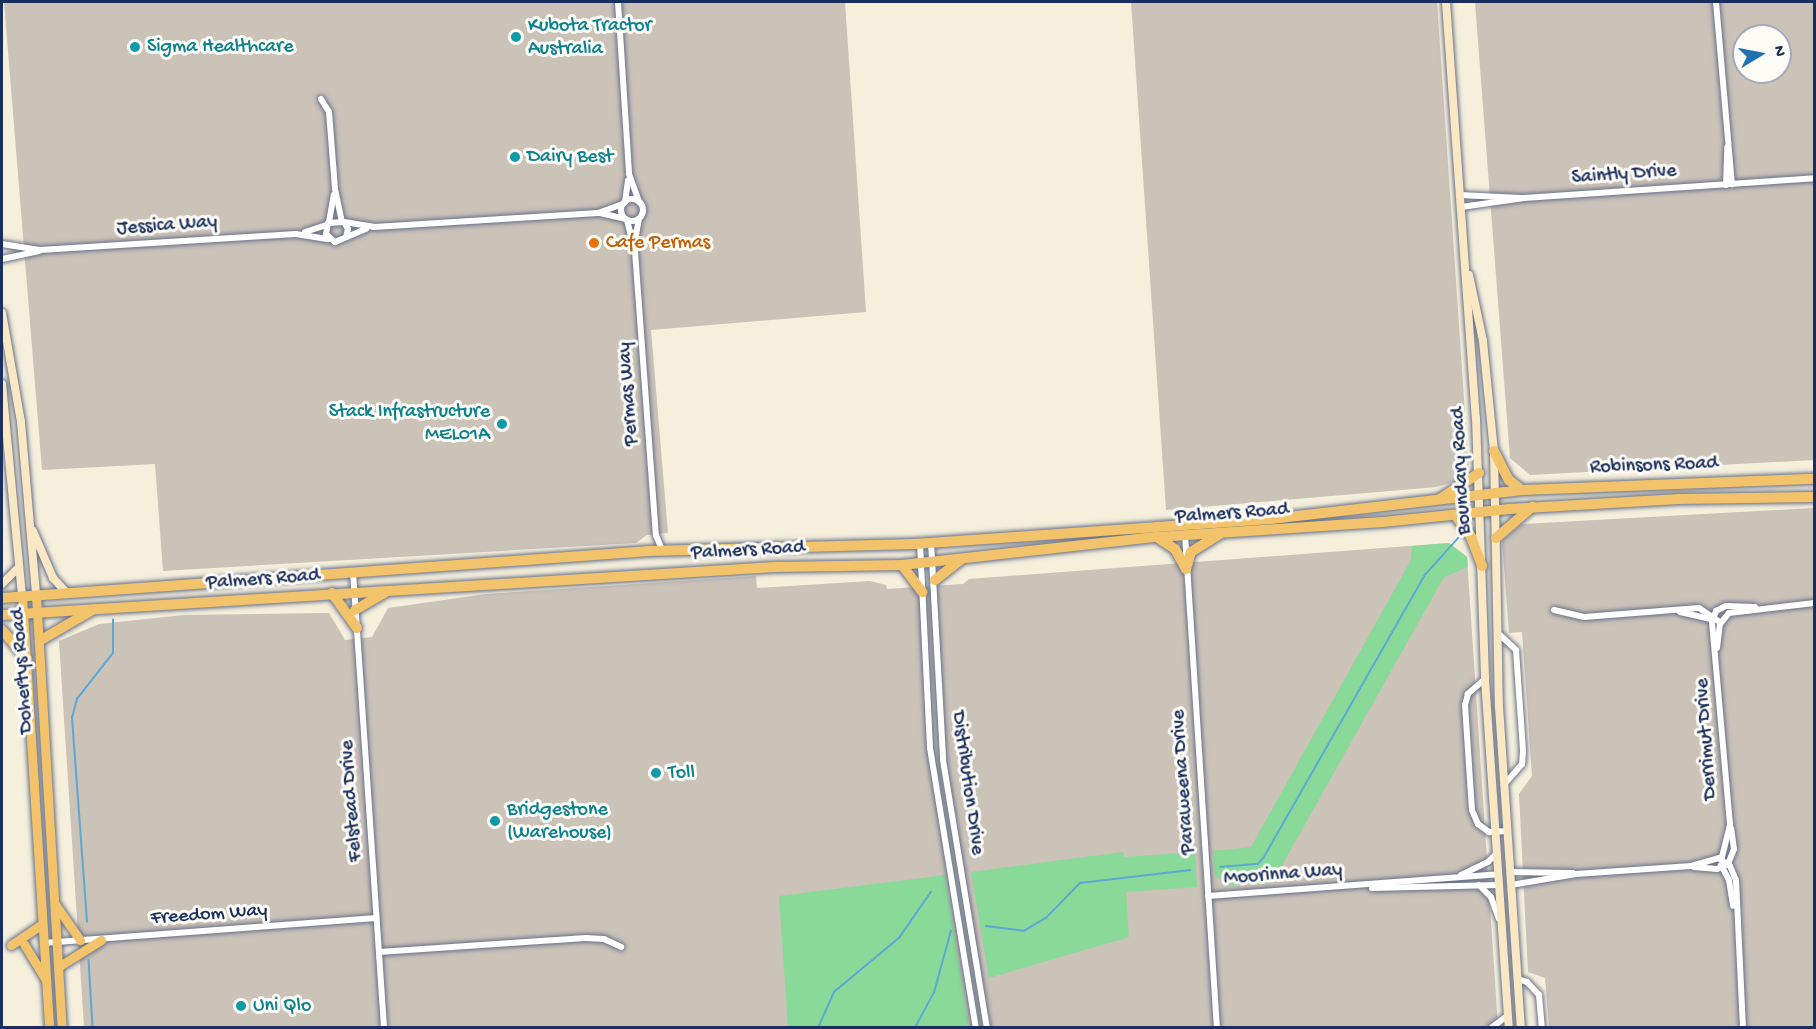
<!DOCTYPE html>
<style>
body{margin:0}
#map{position:relative;width:1816px;height:1029px;overflow:hidden;background:#f5efdc;font-family:"Gochi Hand",sans-serif}
div>[style]{position:absolute}
.industrial>*{inset:0;background:#cbc2b8}
.green>*{inset:0;background:#89d999}
.stream>*{height:1.5px;margin:-0.75px;padding:0 0.75px;transform-origin:0.75px;border-radius:0.75px;background:#5ca8d5}
.roads{filter:drop-shadow(0 0 2px #67728a) drop-shadow(0 0 2px #67728a)}
.minor>*{height:6px;margin:-3px;padding:0 3px;transform-origin:3px;border-radius:3px;background:#fff}
.minor>.ring{margin:-3px;padding:0;box-sizing:content-box;background:none;border:6px solid #fff;border-radius:50%}
.secondary>*{height:8px;margin:-4px;padding:0 4px;transform-origin:4px;border-radius:4px;background:#fae7c3}
.primary>*{height:9px;margin:-4.5px;padding:0 4.5px;transform-origin:4.5px;border-radius:4.5px;background:#f2c36a}
.trunk>*{height:10px;margin:-5px;padding:0 5px;transform-origin:5px;border-radius:5px;background:#f2c36a}
.dots>*{width:16px;height:16px;translate:-50% -50%;box-sizing:border-box;border:3px solid #fdfcf7;border-radius:50%}
span{translate:-50% -50%;white-space:nowrap;text-align:center;line-height:1.15;-webkit-text-stroke:6px #fdfcf7;paint-order:stroke}
.culture-label{font-size:20px;color:#0d838f}
.left{translate:0 -50%;text-align:left}
.right{translate:-100% -50%;text-align:right}
.street-label{font-size:20px;color:#1b2f5e}
.food-label{font-size:20px;color:#c56008}
.frame{position:absolute;inset:0;border:3px solid #1b2f5e;pointer-events:none}
.north{position:absolute;left:1732px;top:24px;width:60px;height:60px;box-sizing:border-box;background:#fdfcf7;border:2px solid #a3aaba;border-radius:50%;rotate:80deg;font-size:16px;font-weight:700;line-height:24px;text-align:center;color:#1b2f5e}
.north::after{content:'';display:block;margin:auto;width:21px;height:27px;background:#1f6fb2;clip-path:polygon(50% 0,100% 100%,50% 72%,0 100%)}
</style>
<div id="map">
<div class="industrial">
<div style="clip-path:polygon(4px 2px,845px 2px,866px 312px,651px 330px,668px 533px,647px 535px,636px 543px,163px 571px,155px 464px,42px 470px)"></div>
<div style="clip-path:polygon(1131px 2px,1437px 2px,1469px 472px,1460px 480px,1437px 487px,1166px 510px)"></div>
<div style="clip-path:polygon(evenodd,1475px 2px,1814px 2px,1814px 460px,1530px 475px,1510px 458px,1475px 2px,1744px 36px,1780px 36px,1780px 72px,1744px 72px,1744px 36px)"></div>
<div style="clip-path:polygon(1814px 508px,1814px 1027px,1549px 1027px,1545px 978px,1528px 972px,1519px 794px,1532px 776px,1522px 632px,1509px 633px,1502px 541px,1522px 524px)"></div>
<div style="clip-path:polygon(1449px 543px,1467px 557px,1498px 1027px,84px 1027px,59px 641px,99px 624px,184px 615px,329px 613px,345px 640px,372px 637px,388px 608px,486px 594px,756px 576px,757px 588px,870px 581px,886px 585px,887px 589px,963px 584px,969px 579px)"></div>
</div>
<div class="green">
<div style="clip-path:polygon(1449px 543px,1467px 557px,1468px 567px,1444px 577px,1272px 883px,1226px 885px,1215px 875px,1213px 851px,1251px 847px,1411px 560px,1412px 546px)"></div>
<div style="clip-path:polygon(1123px 852px,1124px 857px,1195px 852px,1197px 887px,1126px 892px,1129px 937px,989px 978px,971px 872px)"></div>
<div style="clip-path:polygon(945px 875px,969px 1027px,788px 1027px,779px 896px)"></div>
</div>
<div class="stream">
<div style="left:1220px;top:867px;width:38px;rotate:-5deg"></div>
<div style="left:1258px;top:864px;width:9px;rotate:-49deg"></div>
<div style="left:1264px;top:857px;width:325px;rotate:-60.3deg"></div>
<div style="left:1425px;top:575px;width:52px;rotate:-48.1deg"></div>
<div style="left:87px;top:922px;width:205px;rotate:-94.2deg"></div>
<div style="left:72px;top:718px;width:20px;rotate:-75deg"></div>
<div style="left:77px;top:699px;width:58px;rotate:-52deg"></div>
<div style="left:113px;top:653px;width:33px;rotate:-90deg"></div>
<div style="left:986px;top:926px;width:38px;rotate:7deg"></div>
<div style="left:1024px;top:931px;width:26px;rotate:-31deg"></div>
<div style="left:1046px;top:918px;width:49px;rotate:-45.8deg"></div>
<div style="left:1080px;top:883px;width:111px;rotate:-6.7deg"></div>
<div style="left:89px;top:960px;width:68px;rotate:86.6deg"></div>
<div style="left:818px;top:1028px;width:39px;rotate:-66deg"></div>
<div style="left:834px;top:992px;width:85px;rotate:-39.7deg"></div>
<div style="left:899px;top:938px;width:56px;rotate:-55.2deg"></div>
<div style="left:915px;top:1028px;width:40px;rotate:-62deg"></div>
<div style="left:934px;top:993px;width:64px;rotate:-74.7deg"></div>
</div>
<div class="roads">
<div class="minor">
<div style="left:618px;top:2px;width:172px;rotate:86.3deg"></div>
<div style="left:629px;top:174px;width:30px;rotate:70deg"></div>
<div style="left:1716px;top:2px;width:183px;rotate:85deg"></div>
<div style="left:321px;top:99px;width:15px;rotate:58deg"></div>
<div style="left:329px;top:112px;width:77px;rotate:85.5deg"></div>
<div style="left:335px;top:189px;width:33px;rotate:78deg"></div>
<div style="left:1726px;top:185px;width:38px;rotate:-88deg"></div>
<div style="left:1460px;top:195px;width:61px;rotate:2.8deg"></div>
<div class="ring" style="left:621px;top:199px;width:16px;height:16px"></div>
<div style="left:625px;top:202px;width:22px;rotate:-82deg"></div>
<div style="left:1461px;top:207px;width:64px;rotate:-8.1deg"></div>
<div style="left:1524px;top:198px;width:291px;rotate:-3.9deg"></div>
<div style="left:600px;top:213px;width:26px;rotate:13deg"></div>
<div style="left:627px;top:220px;width:32px;rotate:76deg"></div>
<div style="left:635px;top:251px;width:285px;rotate:85.8deg"></div>
<div style="left:656px;top:535px;width:16px;rotate:68deg"></div>
<div style="left:329px;top:222px;width:28px;rotate:-80deg"></div>
<div style="left:344px;top:222px;width:30px;rotate:9deg"></div>
<div style="left:374px;top:227px;width:224px;rotate:-3.6deg"></div>
<div style="left:598px;top:213px;width:27px;rotate:-20deg"></div>
<div style="left:305px;top:232px;width:23px;rotate:-18deg"></div>
<div style="left:346px;top:237px;width:8px;rotate:-76deg"></div>
<div style="left:348px;top:229px;width:8px;rotate:-120deg"></div>
<div style="left:344px;top:222px;width:16px;rotate:176deg"></div>
<div style="left:328px;top:223px;width:11px;rotate:100deg"></div>
<div style="left:326px;top:234px;width:12px;rotate:42deg"></div>
<div style="left:335px;top:242px;width:34px;rotate:-23deg"></div>
<div style="left:635px;top:241px;width:22px;rotate:-80deg"></div>
<div style="left:2px;top:244px;width:38px;rotate:9deg"></div>
<div style="left:40px;top:250px;width:256px;rotate:-3.6deg"></div>
<div style="left:296px;top:234px;width:33px;rotate:9deg"></div>
<div style="left:2px;top:259px;width:38px;rotate:-12deg"></div>
<div style="left:1185px;top:534px;width:495px;rotate:86.3deg"></div>
<div style="left:931px;top:542px;width:218px;rotate:86.8deg"></div>
<div style="left:943px;top:760px;width:272px;rotate:80.7deg"></div>
<div style="left:920px;top:543px;width:205px;rotate:87.2deg"></div>
<div style="left:930px;top:748px;width:284px;rotate:80.7deg"></div>
<div style="left:353px;top:572px;width:457px;rotate:86.1deg"></div>
<div style="left:1554px;top:610px;width:31px;rotate:13deg"></div>
<div style="left:1584px;top:617px;width:115px;rotate:-4.5deg"></div>
<div style="left:1699px;top:608px;width:25px;rotate:34deg"></div>
<div style="left:1680px;top:612px;width:35px;rotate:13deg"></div>
<div style="left:1500px;top:635px;width:22px;rotate:43deg"></div>
<div style="left:1516px;top:650px;width:101px;rotate:86deg"></div>
<div style="left:1523px;top:751px;width:13px;rotate:94deg"></div>
<div style="left:1522px;top:764px;width:28px;rotate:131deg"></div>
<div style="left:1717px;top:648px;width:24px;rotate:-83deg"></div>
<div style="left:1720px;top:624px;width:14px;rotate:-51deg"></div>
<div style="left:1729px;top:613px;width:86px;rotate:-6.7deg"></div>
<div style="left:1485px;top:679px;width:23px;rotate:139deg"></div>
<div style="left:1468px;top:694px;width:11px;rotate:105deg"></div>
<div style="left:1465px;top:705px;width:105px;rotate:86.2deg"></div>
<div style="left:1472px;top:810px;width:15px;rotate:67deg"></div>
<div style="left:1478px;top:824px;width:14px;rotate:36deg"></div>
<div style="left:1489px;top:832px;width:19px;rotate:-3deg"></div>
<div style="left:1720px;top:859px;width:12px;rotate:35deg"></div>
<div style="left:1730px;top:866px;width:15px;rotate:67deg"></div>
<div style="left:1736px;top:880px;width:148px;rotate:87.3deg"></div>
<div style="left:1721px;top:865px;width:17px;rotate:62deg"></div>
<div style="left:1729px;top:880px;width:26px;rotate:81deg"></div>
<div style="left:1694px;top:867px;width:23px;rotate:5deg"></div>
<div style="left:1717px;top:869px;width:12px;rotate:-24deg"></div>
<div style="left:1728px;top:864px;width:16px;rotate:-68deg"></div>
<div style="left:1734px;top:849px;width:21px;rotate:-98deg"></div>
<div style="left:1510px;top:872px;width:63px;rotate:0.9deg"></div>
<div style="left:1461px;top:875px;width:30px;rotate:-26deg"></div>
<div style="left:1488px;top:862px;width:13px;rotate:-45deg"></div>
<div style="left:1479px;top:885px;width:17px;rotate:45deg"></div>
<div style="left:1491px;top:897px;width:23px;rotate:70deg"></div>
<div style="left:1511px;top:885px;width:66px;rotate:-9.6deg"></div>
<div style="left:1576px;top:874px;width:115px;rotate:-4deg"></div>
<div style="left:1691px;top:866px;width:32px;rotate:-16deg"></div>
<div style="left:1722px;top:857px;width:34px;rotate:-76deg"></div>
<div style="left:1730px;top:824px;width:203px;rotate:-95.1deg"></div>
<div style="left:1712px;top:622px;width:12px;rotate:-70deg"></div>
<div style="left:1716px;top:611px;width:11px;rotate:-27deg"></div>
<div style="left:1726px;top:606px;width:29px;rotate:2deg"></div>
<div style="left:1372px;top:888px;width:127px;rotate:-1.4deg"></div>
<div style="left:1208px;top:896px;width:291px;rotate:-4.3deg"></div>
<div style="left:43px;top:943px;width:334px;rotate:-4.3deg"></div>
<div style="left:379px;top:952px;width:207px;rotate:-3.9deg"></div>
<div style="left:586px;top:938px;width:18px;rotate:3deg"></div>
<div style="left:604px;top:939px;width:19px;rotate:25deg"></div>
<div style="left:1518px;top:979px;width:9px;rotate:18deg"></div>
<div style="left:1527px;top:982px;width:18px;rotate:47deg"></div>
<div style="left:1539px;top:995px;width:33px;rotate:85deg"></div>
<div style="left:1491px;top:1028px;width:21px;rotate:-37deg"></div>
</div>
<div class="secondary">
<div style="left:1446px;top:2px;width:417px;rotate:85.9deg"></div>
<div style="left:1476px;top:418px;width:261px;rotate:88deg"></div>
<div style="left:1485px;top:679px;width:350px;rotate:86.1deg"></div>
<div style="left:1469px;top:275px;width:67px;rotate:78deg"></div>
<div style="left:1483px;top:341px;width:111px;rotate:84.3deg"></div>
<div style="left:1494px;top:451px;width:256px;rotate:88.9deg"></div>
<div style="left:1499px;top:707px;width:322px;rotate:86.1deg"></div>
<div style="left:2px;top:313px;width:111px;rotate:80.1deg"></div>
<div style="left:21px;top:422px;width:174px;rotate:85deg"></div>
<div style="left:2px;top:384px;width:213px;rotate:84.6deg"></div>
<div style="left:33px;top:531px;width:51px;rotate:66.9deg"></div>
<div style="left:53px;top:578px;width:19px;rotate:47deg"></div>
<div style="left:2px;top:584px;width:24px;rotate:-45deg"></div>
</div>
<div class="primary">
<div style="left:36px;top:595px;width:434px;rotate:86.6deg"></div>
<div style="left:22px;top:596px;width:433px;rotate:86.4deg"></div>
<div style="left:55px;top:904px;width:44px;rotate:55.2deg"></div>
<div style="left:24px;top:944px;width:42px;rotate:58.6deg"></div>
<div style="left:11px;top:945px;width:37px;rotate:-34deg"></div>
<div style="left:58px;top:967px;width:51px;rotate:-32.1deg"></div>
</div>
<div class="trunk">
<div style="left:1494px;top:451px;width:33px;rotate:63deg"></div>
<div style="left:1509px;top:480px;width:16px;rotate:38deg"></div>
<div style="left:1440px;top:499px;width:47px;rotate:-33.7deg"></div>
<div style="left:1456px;top:516px;width:26px;rotate:54deg"></div>
<div style="left:1471px;top:537px;width:31px;rotate:69deg"></div>
<div style="left:1157px;top:537px;width:22px;rotate:34deg"></div>
<div style="left:1175px;top:549px;width:23px;rotate:61deg"></div>
<div style="left:1496px;top:538px;width:48px;rotate:-40.7deg"></div>
<div style="left:902px;top:565px;width:34px;rotate:53deg"></div>
<div style="left:1186px;top:569px;width:18px;rotate:-74deg"></div>
<div style="left:1191px;top:552px;width:34px;rotate:-32deg"></div>
<div style="left:935px;top:580px;width:33px;rotate:-38deg"></div>
<div style="left:332px;top:593px;width:43px;rotate:54.5deg"></div>
<div style="left:2px;top:598px;width:649px;rotate:-4.15deg"></div>
<div style="left:649px;top:551px;width:265px;rotate:-1.5deg"></div>
<div style="left:914px;top:544px;width:358px;rotate:-4deg"></div>
<div style="left:1271px;top:519px;width:253px;rotate:-6.6deg"></div>
<div style="left:1522px;top:490px;width:292px;rotate:-2.2deg"></div>
<div style="left:355px;top:610px;width:34px;rotate:-30deg"></div>
<div style="left:2px;top:615px;width:774px;rotate:-3.55deg"></div>
<div style="left:775px;top:567px;width:127px;rotate:-0.9deg"></div>
<div style="left:902px;top:565px;width:257px;rotate:-6.3deg"></div>
<div style="left:1157px;top:537px;width:226px;rotate:-3.8deg"></div>
<div style="left:1383px;top:522px;width:127px;rotate:-5.9deg"></div>
<div style="left:1509px;top:509px;width:170px;rotate:-3.4deg"></div>
<div style="left:1679px;top:499px;width:135px;rotate:-0.8deg"></div>
<div style="left:2px;top:630px;width:38px;rotate:49deg"></div>
<div style="left:41px;top:640px;width:61px;rotate:-30.3deg"></div>
</div>
</div>
<div class="dots">
<div style="left:516px;top:37px;background:#0f9aa8"></div>
<div style="left:135px;top:47px;background:#0f9aa8"></div>
<div style="left:515px;top:157px;background:#0f9aa8"></div>
<div style="left:594px;top:243px;background:#e8710a"></div>
<div style="left:502px;top:424px;background:#0f9aa8"></div>
<div style="left:656px;top:773px;background:#0f9aa8"></div>
<div style="left:495px;top:821px;background:#0f9aa8"></div>
<div style="left:241px;top:1006px;background:#0f9aa8"></div>
</div>
<div class="culture-label">
<span class="left" style="left:528px;top:38px">Kubota Tractor<br>Australia</span>
<span class="left" style="left:147px;top:47px">Sigma Healthcare</span>
<span class="left" style="left:527px;top:157px">Dairy Best</span>
<span class="right" style="left:490px;top:424px">Stack Infrastructure<br>MEL01A</span>
<span class="left" style="left:668px;top:773px">Toll</span>
<span class="left" style="left:507px;top:822px">Bridgestone<br>(Warehouse)</span>
<span class="left" style="left:253px;top:1006px">Uni Qlo</span>
</div>
<div class="street-label">
<span style="left:1624px;top:175px;rotate:-4deg">Saintly Drive</span>
<span style="left:167px;top:226px;rotate:-4deg">Jessica Way</span>
<span style="left:629px;top:394px;rotate:-94deg">Permas Way</span>
<span style="left:1654px;top:466px;rotate:-2deg">Robinsons Road</span>
<span style="left:1462px;top:471px;rotate:-93deg">Boundary Road</span>
<span style="left:1232px;top:514px;rotate:-4deg">Palmers Road</span>
<span style="left:748px;top:551px;rotate:-3deg">Palmers Road</span>
<span style="left:263px;top:580px;rotate:-4deg">Palmers Road</span>
<span style="left:23px;top:671px;rotate:-94deg">Dohertys Road</span>
<span style="left:1707px;top:739px;rotate:-94deg">Derrimut Drive</span>
<span style="left:1184px;top:782px;rotate:-94deg">Paraweena Drive</span>
<span style="left:967px;top:783px;rotate:82deg">Distribution Drive</span>
<span style="left:352px;top:801px;rotate:-94deg">Felstead Drive</span>
<span style="left:1283px;top:875px;rotate:-4deg">Moorinna Way</span>
<span style="left:209px;top:915px;rotate:-4deg">Freedom Way</span>
</div>
<div class="food-label">
<span class="left" style="left:606px;top:243px">Cafe Permas</span>
</div>
<div class="frame"></div>
<div class="north">N</div>
</div>
